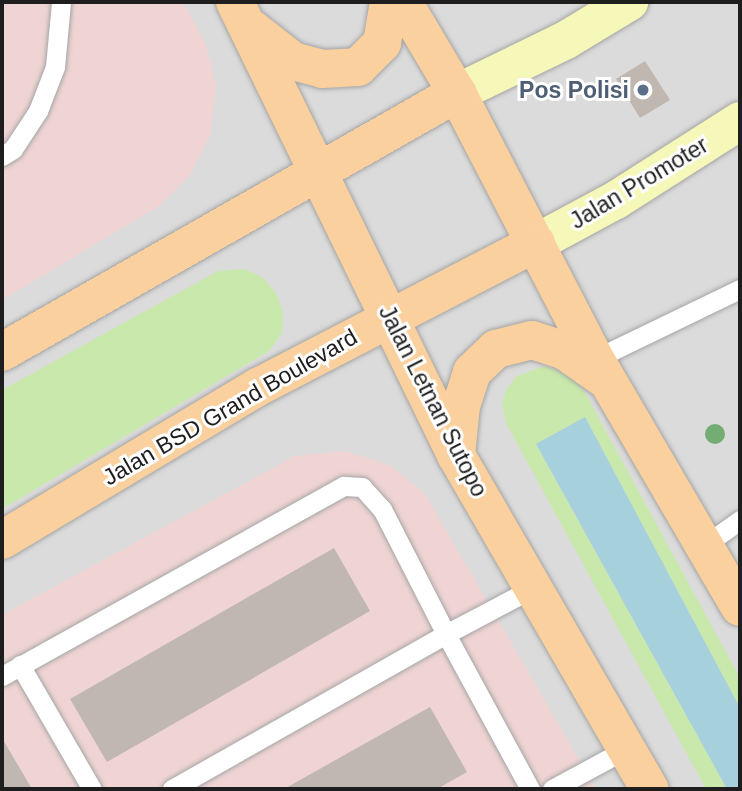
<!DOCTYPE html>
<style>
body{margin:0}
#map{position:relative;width:742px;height:791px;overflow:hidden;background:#efebe4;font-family:Arial,sans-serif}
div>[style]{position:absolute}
.residential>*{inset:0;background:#dcdbdb}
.commercial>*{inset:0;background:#efd4d3}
.grass>*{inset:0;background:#c9e8ab}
.water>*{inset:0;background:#a5d0dc}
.building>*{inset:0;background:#bfb7b0}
.roads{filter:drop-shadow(0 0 2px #a5a5a5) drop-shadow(0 0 2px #a5a5a5)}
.lane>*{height:19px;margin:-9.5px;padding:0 9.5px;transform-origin:9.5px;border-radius:9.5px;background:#fff}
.secondary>*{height:38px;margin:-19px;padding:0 19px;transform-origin:19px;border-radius:19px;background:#f5f8b9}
.primary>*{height:38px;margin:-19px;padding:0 19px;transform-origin:19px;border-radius:19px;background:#fad19e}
.trees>*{width:20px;height:20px;margin:-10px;border-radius:50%;background:#73ad73}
.dots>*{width:19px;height:19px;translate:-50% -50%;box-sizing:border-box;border:4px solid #fff;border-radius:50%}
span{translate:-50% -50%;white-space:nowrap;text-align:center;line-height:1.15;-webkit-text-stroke:6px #fff;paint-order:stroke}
.service-label{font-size:23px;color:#4e5e75;font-weight:700}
.right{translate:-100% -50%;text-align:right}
.street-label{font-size:23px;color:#1e1e1e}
.frame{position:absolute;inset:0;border:4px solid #1e1e1e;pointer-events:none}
</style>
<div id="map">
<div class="residential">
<div style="clip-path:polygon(2px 2px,740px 2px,740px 789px,2px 789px)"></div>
</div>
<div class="commercial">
<div style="clip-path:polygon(2px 2px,183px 2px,206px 44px,216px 86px,210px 135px,190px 175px,159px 206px,2px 300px)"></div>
<div style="clip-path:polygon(344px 451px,390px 465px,425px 494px,596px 789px,2px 789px,2px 615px,295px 456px)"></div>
</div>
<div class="grass">
<div style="clip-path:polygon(244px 269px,262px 277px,276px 293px,283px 312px,282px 333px,269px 351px,2px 509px,2px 390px,218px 271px)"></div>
<div style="clip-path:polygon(544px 366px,572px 376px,584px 391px,740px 678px,740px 708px,585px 417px,536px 444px,727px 789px,706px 789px,507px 425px,502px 406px,506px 390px,517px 376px)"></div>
</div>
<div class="water">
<div style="clip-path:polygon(585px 417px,740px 708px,740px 789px,727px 789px,536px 444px)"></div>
</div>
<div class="building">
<div style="clip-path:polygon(645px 61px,670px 100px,640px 118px,616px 79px)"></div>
<div style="clip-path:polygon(334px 548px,370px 611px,107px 762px,70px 699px)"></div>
<div style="clip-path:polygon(430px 707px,467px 772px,437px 789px,284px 789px)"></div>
<div style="clip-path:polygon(2px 738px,32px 789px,2px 789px)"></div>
</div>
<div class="roads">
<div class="lane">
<div style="left:2px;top:156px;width:13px;rotate:-32deg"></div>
<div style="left:13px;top:149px;width:45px;rotate:-56.7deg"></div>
<div style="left:38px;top:111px;width:47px;rotate:-68.9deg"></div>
<div style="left:55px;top:67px;width:65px;rotate:-84.7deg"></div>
<div style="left:595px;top:359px;width:161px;rotate:-25.8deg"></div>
<div style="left:706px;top:544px;width:42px;rotate:-35.2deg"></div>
<div style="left:20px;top:665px;width:143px;rotate:59.9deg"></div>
<div style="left:2px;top:676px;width:391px;rotate:-29.1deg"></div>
<div style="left:344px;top:486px;width:18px;rotate:3deg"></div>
<div style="left:362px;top:487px;width:30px;rotate:48deg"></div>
<div style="left:382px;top:509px;width:140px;rotate:62.9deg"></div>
<div style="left:446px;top:634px;width:315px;rotate:150.5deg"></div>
<div style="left:530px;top:789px;width:176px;rotate:-118.5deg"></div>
<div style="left:446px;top:634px;width:98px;rotate:-27.9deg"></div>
<div style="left:552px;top:789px;width:84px;rotate:-28.4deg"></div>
</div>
<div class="secondary">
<div style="left:457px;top:93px;width:121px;rotate:-25.9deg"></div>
<div style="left:566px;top:40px;width:74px;rotate:-31.1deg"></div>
<div style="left:536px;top:243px;width:91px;rotate:-28.3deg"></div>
<div style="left:616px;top:200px;width:147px;rotate:-32.5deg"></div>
</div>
<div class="primary">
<div style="left:235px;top:2px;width:504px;rotate:63.99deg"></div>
<div style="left:456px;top:455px;width:386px;rotate:59.9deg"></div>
<div style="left:403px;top:2px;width:106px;rotate:59.3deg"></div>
<div style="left:457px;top:93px;width:300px;rotate:62.6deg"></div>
<div style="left:595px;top:359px;width:287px;rotate:59.7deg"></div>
<div style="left:252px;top:29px;width:52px;rotate:38deg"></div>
<div style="left:293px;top:61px;width:30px;rotate:15deg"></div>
<div style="left:322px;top:69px;width:36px;rotate:-3deg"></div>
<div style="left:358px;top:67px;width:34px;rotate:-45deg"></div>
<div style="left:382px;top:43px;width:42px;rotate:-80.3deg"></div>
<div style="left:2px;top:352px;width:524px;rotate:-29.65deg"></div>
<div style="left:456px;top:455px;width:49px;rotate:-84.2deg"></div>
<div style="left:461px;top:406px;width:36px;rotate:-72deg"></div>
<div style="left:472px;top:372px;width:33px;rotate:-44deg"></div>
<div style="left:496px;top:349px;width:37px;rotate:-14deg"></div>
<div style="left:532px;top:340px;width:35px;rotate:18deg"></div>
<div style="left:565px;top:351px;width:45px;rotate:35.1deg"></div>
<div style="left:2px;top:540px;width:298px;rotate:-30.9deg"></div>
<div style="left:258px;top:387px;width:313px;rotate:-27.4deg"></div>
</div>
</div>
<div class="trees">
<div style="left:715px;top:434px"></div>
</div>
<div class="dots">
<div style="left:643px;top:90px;background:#5c6f8a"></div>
</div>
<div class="service-label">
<span class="right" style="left:629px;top:90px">Pos Polisi</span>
</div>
<div class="street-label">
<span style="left:639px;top:183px;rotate:-31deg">Jalan Promoter</span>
<span style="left:433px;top:401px;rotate:63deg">Jalan Letnan Sutopo</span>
<span style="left:230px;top:407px;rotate:-30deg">Jalan BSD Grand Boulevard</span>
</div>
<div class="frame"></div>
</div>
